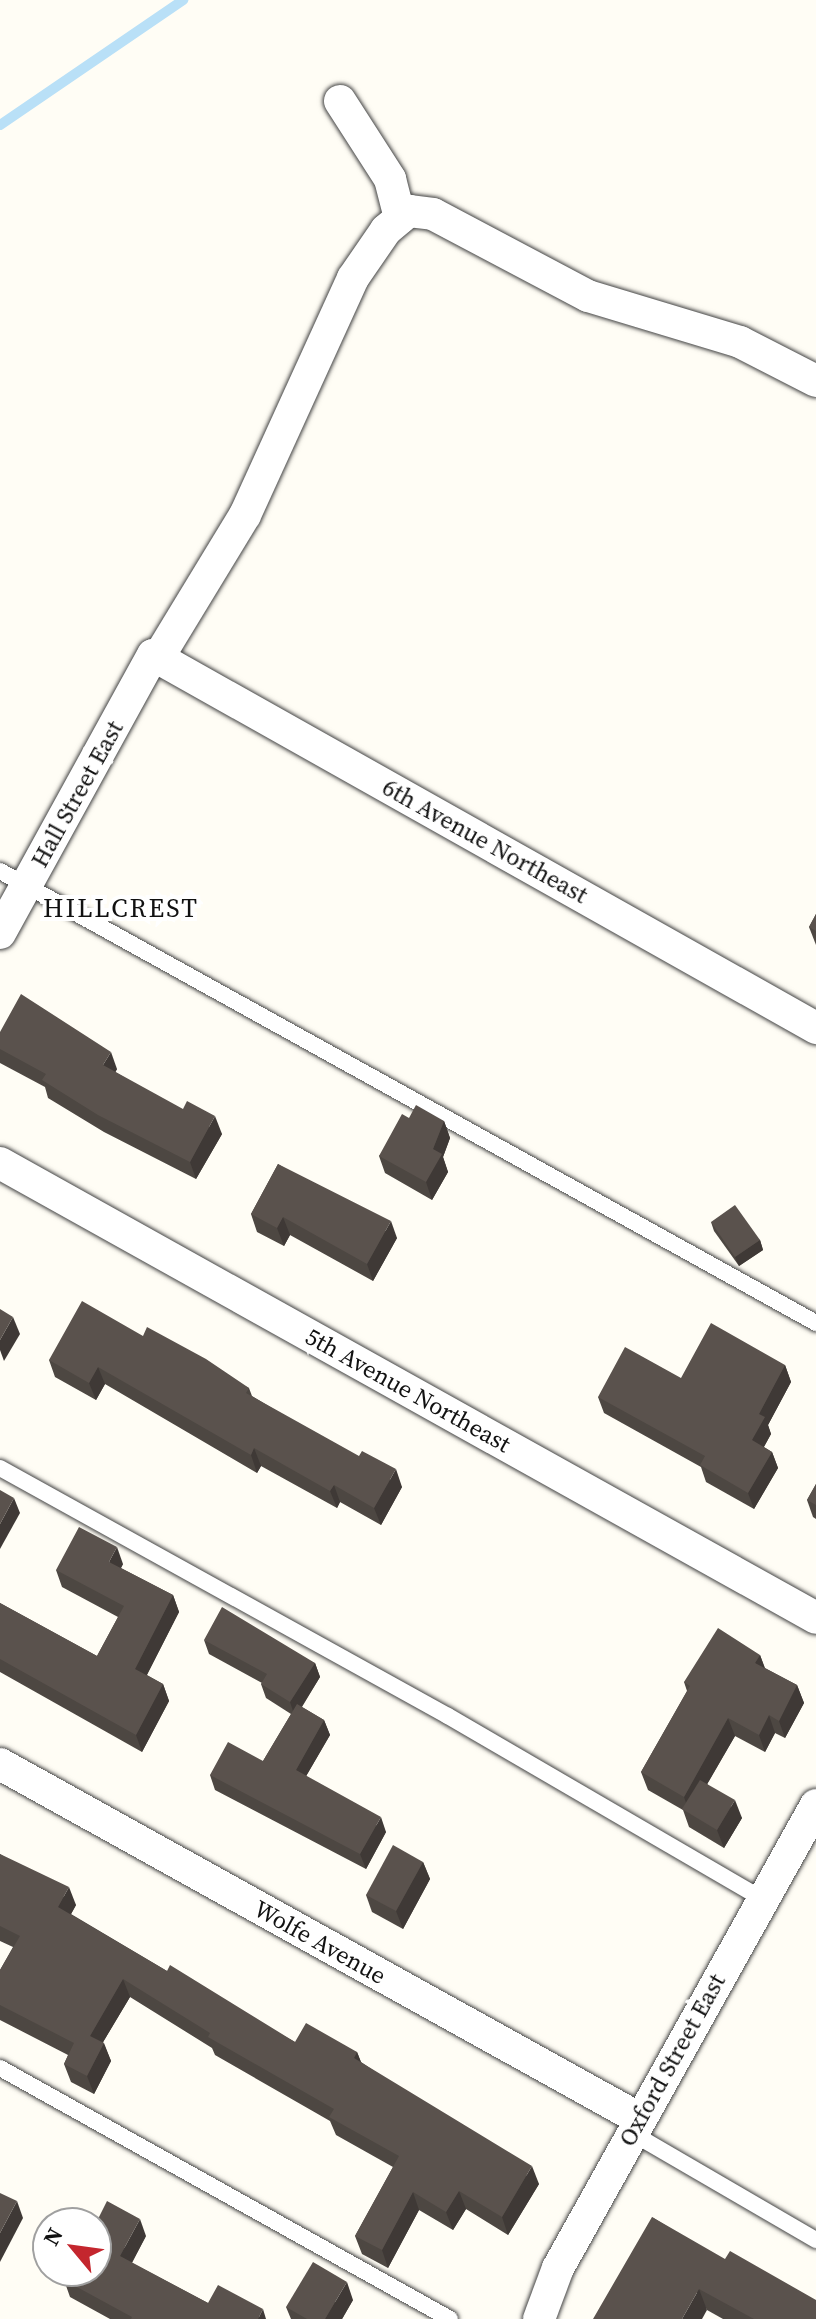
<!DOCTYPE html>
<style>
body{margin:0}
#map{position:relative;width:816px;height:2319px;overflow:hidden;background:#fffdf5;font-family:"Source Serif 4",serif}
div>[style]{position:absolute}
.stream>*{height:10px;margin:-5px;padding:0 5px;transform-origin:5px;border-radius:5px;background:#b9e0f7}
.roads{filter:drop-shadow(0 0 2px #444) drop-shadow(0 0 2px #444)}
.service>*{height:16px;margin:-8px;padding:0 8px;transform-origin:8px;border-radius:8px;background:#fff}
.minor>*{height:32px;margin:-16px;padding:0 16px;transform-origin:16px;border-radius:16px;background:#fff}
.wall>*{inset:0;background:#4d4742}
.shaded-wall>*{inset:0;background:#3f3936}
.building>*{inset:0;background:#5a524d}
span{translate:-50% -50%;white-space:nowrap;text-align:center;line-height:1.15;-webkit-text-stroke:8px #fff;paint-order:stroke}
.street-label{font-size:24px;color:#111}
.neighbourhood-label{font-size:26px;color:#111;letter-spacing:2px}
.north{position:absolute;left:32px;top:2207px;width:80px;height:80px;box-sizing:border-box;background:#fff;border:2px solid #a0a0a0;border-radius:50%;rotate:299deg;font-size:22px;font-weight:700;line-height:32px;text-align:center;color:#111}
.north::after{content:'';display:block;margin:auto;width:28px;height:36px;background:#c4262e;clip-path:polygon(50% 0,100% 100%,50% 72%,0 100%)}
</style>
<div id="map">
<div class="stream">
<div style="left:0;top:125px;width:222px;rotate:-34.3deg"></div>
</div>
<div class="roads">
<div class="service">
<div style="left:0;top:871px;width:933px;rotate:28.98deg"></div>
<div style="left:0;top:1468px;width:512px;rotate:28.97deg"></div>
<div style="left:448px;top:1716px;width:363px;rotate:30.2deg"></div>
<div style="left:0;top:2068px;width:515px;rotate:29.15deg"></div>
<div style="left:632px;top:2133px;width:213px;rotate:30.2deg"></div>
</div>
<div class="minor">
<div style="left:340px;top:101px;width:93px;rotate:57.3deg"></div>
<div style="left:390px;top:179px;width:40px;rotate:75.6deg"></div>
<div style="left:158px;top:658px;width:167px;rotate:-58.7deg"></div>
<div style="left:245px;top:515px;width:260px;rotate:-65.5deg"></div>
<div style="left:353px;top:278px;width:58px;rotate:-55.5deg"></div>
<div style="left:386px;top:230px;width:30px;rotate:-40deg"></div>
<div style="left:409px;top:211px;width:24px;rotate:7deg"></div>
<div style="left:433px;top:214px;width:175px;rotate:27.9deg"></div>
<div style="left:588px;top:296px;width:159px;rotate:16.8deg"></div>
<div style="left:740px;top:342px;width:85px;rotate:27.2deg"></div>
<div style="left:0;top:933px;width:317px;rotate:-61.2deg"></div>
<div style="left:153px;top:655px;width:761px;rotate:29.36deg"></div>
<div style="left:0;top:1163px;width:934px;rotate:29.14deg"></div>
<div style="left:0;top:1764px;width:732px;rotate:29.02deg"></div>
<div style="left:539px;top:2319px;width:54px;rotate:-69.6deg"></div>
<div style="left:558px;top:2268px;width:530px;rotate:-60.87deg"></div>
</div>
</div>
<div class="wall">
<div style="clip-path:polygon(816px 914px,816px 945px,809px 927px)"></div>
<div style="clip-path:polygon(0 1032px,117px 1069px,115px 1072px,222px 1134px,196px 1179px,104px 1132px,48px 1098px,45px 1087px,0 1063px)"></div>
<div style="clip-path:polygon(409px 1118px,444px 1121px,450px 1138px,443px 1157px,448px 1172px,432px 1200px,385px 1173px,379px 1156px)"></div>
<div style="clip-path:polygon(278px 1164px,397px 1238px,373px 1281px,290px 1235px,284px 1246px,257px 1232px,251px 1214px)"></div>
<div style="clip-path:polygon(711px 1222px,760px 1240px,763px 1250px,739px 1266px,714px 1231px)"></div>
<div style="clip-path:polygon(143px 1336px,249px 1388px,252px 1396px,402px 1487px,381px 1525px,340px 1502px,337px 1508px,261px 1466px,257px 1473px,105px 1384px,96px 1400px,55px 1377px,49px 1360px)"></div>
<div style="clip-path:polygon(785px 1365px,791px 1382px,768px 1425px,771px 1434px,764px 1447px,772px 1452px,778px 1468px,754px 1509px,706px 1482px,701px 1467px,604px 1413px,598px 1397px)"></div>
<div style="clip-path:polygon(816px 1484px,816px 1519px,813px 1517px,807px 1500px)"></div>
<div style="clip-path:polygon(123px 1564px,121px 1568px,173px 1595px,179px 1612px,147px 1675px,163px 1684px,169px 1701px,142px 1752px,0 1672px,0 1603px,97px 1656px,118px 1617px,62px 1587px,56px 1570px)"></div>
<div style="clip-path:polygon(204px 1640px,315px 1663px,320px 1677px,302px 1707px,324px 1720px,330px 1735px,306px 1776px,386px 1832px,366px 1869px,215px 1790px,210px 1775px,263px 1761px,291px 1714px,266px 1698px,261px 1684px,262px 1683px,209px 1654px)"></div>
<div style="clip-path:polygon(760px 1655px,765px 1668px,797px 1685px,804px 1703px,785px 1738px,775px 1733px,765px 1752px,735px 1736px,707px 1784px,742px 1818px,724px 1848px,689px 1827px,683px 1810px,648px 1790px,641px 1772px,687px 1691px,684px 1682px)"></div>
<div style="clip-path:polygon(0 1854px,76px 1905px,71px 1914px,167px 1971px,295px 2042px,357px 2052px,361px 2062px,539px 2184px,508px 2235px,466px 2209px,453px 2230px,419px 2210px,388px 2268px,362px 2254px,355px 2236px,393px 2167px,336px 2135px,330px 2121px,215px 2055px,212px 2048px,130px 1997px,103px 2042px,111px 2061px,94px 2094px,71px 2082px,64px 2064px,68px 2055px,0 2020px,0 1970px,13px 1947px,0 1941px)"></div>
<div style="clip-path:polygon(423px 1862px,430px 1879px,403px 1929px,372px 1912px,366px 1895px)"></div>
<div style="clip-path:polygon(652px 2217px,816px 2319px,723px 2319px,707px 2310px)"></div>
<div style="clip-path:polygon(146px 2236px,132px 2263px,208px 2303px,266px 2319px,110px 2319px,70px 2297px,64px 2280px)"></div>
<div style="clip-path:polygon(353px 2300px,342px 2319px,291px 2319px,286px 2307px)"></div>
</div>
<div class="shaded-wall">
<div style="clip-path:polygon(111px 1052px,117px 1069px,110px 1083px,103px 1065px)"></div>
<div style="clip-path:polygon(215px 1116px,222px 1134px,196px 1179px,190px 1162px)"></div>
<div style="clip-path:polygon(444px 1121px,450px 1138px,443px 1157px,448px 1172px,432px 1200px,426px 1182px,433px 1149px)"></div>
<div style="clip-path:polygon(283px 1217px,290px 1235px,284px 1246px,277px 1228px)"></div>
<div style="clip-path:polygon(391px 1221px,397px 1238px,373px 1281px,367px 1264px)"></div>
<div style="clip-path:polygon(760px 1240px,763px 1250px,739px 1266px,735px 1257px)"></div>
<div style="clip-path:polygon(13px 1317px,20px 1334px,4px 1361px,0 1350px,0 1340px)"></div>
<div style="clip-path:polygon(785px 1365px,791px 1382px,768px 1425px,771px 1434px,758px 1457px,752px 1440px,759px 1414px)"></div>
<div style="clip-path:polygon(98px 1367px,105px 1384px,96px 1400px,89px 1383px)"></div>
<div style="clip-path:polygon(254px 1448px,261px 1466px,257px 1473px,251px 1455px)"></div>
<div style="clip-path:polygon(772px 1452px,778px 1468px,754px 1509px,748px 1493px)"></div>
<div style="clip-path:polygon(396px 1469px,402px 1487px,381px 1525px,374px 1508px)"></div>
<div style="clip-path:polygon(334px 1485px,340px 1502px,337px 1508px,330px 1491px)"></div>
<div style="clip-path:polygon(14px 1498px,20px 1513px,0 1549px,0 1524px)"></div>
<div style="clip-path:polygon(117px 1547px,123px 1564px,115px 1579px,109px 1562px)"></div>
<div style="clip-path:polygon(173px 1595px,179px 1612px,141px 1686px,135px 1669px)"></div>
<div style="clip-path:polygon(760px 1655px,766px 1672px,755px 1663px)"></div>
<div style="clip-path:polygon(315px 1663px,320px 1677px,295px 1717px,290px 1702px)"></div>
<div style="clip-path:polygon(163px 1684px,169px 1701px,142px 1752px,136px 1735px)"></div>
<div style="clip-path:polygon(797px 1685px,804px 1703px,785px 1738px,779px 1721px)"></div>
<div style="clip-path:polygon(769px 1715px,775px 1733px,765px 1752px,759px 1735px)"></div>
<div style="clip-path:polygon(728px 1718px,735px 1736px,690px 1814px,684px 1797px)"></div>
<div style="clip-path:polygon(324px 1720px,330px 1735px,301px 1785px,296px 1770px)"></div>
<div style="clip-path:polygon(735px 1800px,742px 1818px,724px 1848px,717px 1830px)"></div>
<div style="clip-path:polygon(381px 1817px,386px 1832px,366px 1869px,360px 1854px)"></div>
<div style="clip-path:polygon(423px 1862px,430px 1879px,403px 1929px,396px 1911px)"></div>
<div style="clip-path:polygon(69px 1887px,76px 1905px,65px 1925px,58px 1907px)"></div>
<div style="clip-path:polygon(123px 1979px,130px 1997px,96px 2054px,90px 2036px)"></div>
<div style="clip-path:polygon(104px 2043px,111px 2061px,94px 2094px,87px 2076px)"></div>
<div style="clip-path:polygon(357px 2052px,364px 2070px,354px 2058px)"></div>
<div style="clip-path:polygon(532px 2166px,539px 2184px,508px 2235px,502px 2217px)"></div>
<div style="clip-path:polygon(459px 2191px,466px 2209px,453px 2230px,446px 2212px)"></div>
<div style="clip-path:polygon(413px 2192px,419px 2210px,388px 2268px,382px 2250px)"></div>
<div style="clip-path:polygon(17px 2201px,23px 2218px,0 2262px,0 2233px)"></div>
<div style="clip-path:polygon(140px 2219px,146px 2236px,126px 2273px,120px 2256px)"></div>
<div style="clip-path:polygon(347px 2282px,353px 2300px,342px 2319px,325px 2319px)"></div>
<div style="clip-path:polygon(699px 2289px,707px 2310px,702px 2319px,682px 2319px)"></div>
<div style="clip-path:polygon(263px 2309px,266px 2319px,258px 2319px)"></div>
</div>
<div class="building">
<div style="clip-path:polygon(816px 914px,816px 931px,809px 927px)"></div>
<div style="clip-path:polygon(21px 994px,111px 1052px,103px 1065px,183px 1109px,187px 1101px,215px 1116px,190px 1162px,98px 1115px,42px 1080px,46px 1074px,0 1049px,0 1032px)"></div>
<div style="clip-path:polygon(416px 1105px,444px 1121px,433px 1149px,442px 1154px,426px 1182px,379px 1156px,402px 1114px,409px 1118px)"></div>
<div style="clip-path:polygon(278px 1164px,391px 1221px,367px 1264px,283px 1217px,277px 1228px,251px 1214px)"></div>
<div style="clip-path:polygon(735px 1205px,760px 1240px,735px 1257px,711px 1222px)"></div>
<div style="clip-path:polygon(82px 1301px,143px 1336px,147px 1327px,206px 1359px,249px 1388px,246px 1393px,359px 1456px,362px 1451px,396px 1469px,374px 1508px,334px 1485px,330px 1491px,254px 1448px,251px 1455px,98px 1367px,89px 1383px,49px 1360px)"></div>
<div style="clip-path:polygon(0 1309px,13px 1317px,0 1340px)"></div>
<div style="clip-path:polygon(711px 1323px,785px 1365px,759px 1414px,765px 1417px,752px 1440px,772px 1452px,748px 1493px,700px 1465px,705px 1456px,598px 1397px,625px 1347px,681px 1378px)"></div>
<div style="clip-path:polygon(816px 1484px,816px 1505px,807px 1500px)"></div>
<div style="clip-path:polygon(0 1490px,14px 1498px,0 1524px)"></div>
<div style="clip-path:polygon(79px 1527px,117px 1547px,109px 1562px,173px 1595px,135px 1669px,163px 1684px,136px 1735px,0 1659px,0 1603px,97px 1656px,124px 1606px,56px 1570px)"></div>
<div style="clip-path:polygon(222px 1607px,315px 1663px,290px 1702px,261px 1684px,267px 1674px,204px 1640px)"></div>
<div style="clip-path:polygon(718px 1628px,760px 1655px,755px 1663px,797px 1685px,779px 1721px,769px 1715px,759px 1735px,728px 1718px,684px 1797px,641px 1772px,690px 1686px,684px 1682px)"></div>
<div style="clip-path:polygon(297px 1704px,324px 1720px,296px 1770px,381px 1817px,360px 1854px,210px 1775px,228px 1742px,263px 1761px)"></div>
<div style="clip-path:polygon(700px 1780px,735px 1800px,717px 1830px,682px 1809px)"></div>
<div style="clip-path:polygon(393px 1845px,423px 1862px,396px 1911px,366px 1895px)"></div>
<div style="clip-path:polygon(0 1854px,69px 1887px,58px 1907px,167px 1971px,170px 1965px,295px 2042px,306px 2023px,357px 2052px,354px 2058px,532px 2166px,502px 2217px,459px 2191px,446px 2212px,413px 2192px,382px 2250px,355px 2236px,399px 2156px,329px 2117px,334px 2109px,208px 2037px,210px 2033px,123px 1979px,90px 2036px,104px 2043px,87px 2076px,64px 2064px,74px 2043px,0 2005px,0 1970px,20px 1936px,0 1926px)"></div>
<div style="clip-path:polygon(0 2193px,17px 2201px,0 2233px)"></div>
<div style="clip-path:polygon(107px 2201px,140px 2219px,120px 2256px,208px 2303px,218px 2285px,263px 2309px,258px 2319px,131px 2319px,132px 2317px,64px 2280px,69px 2271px,96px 2271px,96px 2223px)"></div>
<div style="clip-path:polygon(652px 2217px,725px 2259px,730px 2251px,816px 2300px,816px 2319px,754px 2319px,699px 2289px,682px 2319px,593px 2319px)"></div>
<div style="clip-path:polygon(313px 2262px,347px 2282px,325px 2319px,307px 2319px,286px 2307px)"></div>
</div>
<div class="street-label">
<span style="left:77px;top:794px;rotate:-61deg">Hall Street East</span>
<span style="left:485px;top:841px;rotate:29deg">6th Avenue Northeast</span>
<span style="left:408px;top:1390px;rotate:29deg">5th Avenue Northeast</span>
<span style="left:320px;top:1942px;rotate:29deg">Wolfe Avenue</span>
<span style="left:672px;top:2060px;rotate:-61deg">Oxford Street East</span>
</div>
<div class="neighbourhood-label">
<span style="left:121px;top:909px">HILLCREST</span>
</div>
<div class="north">N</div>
</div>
